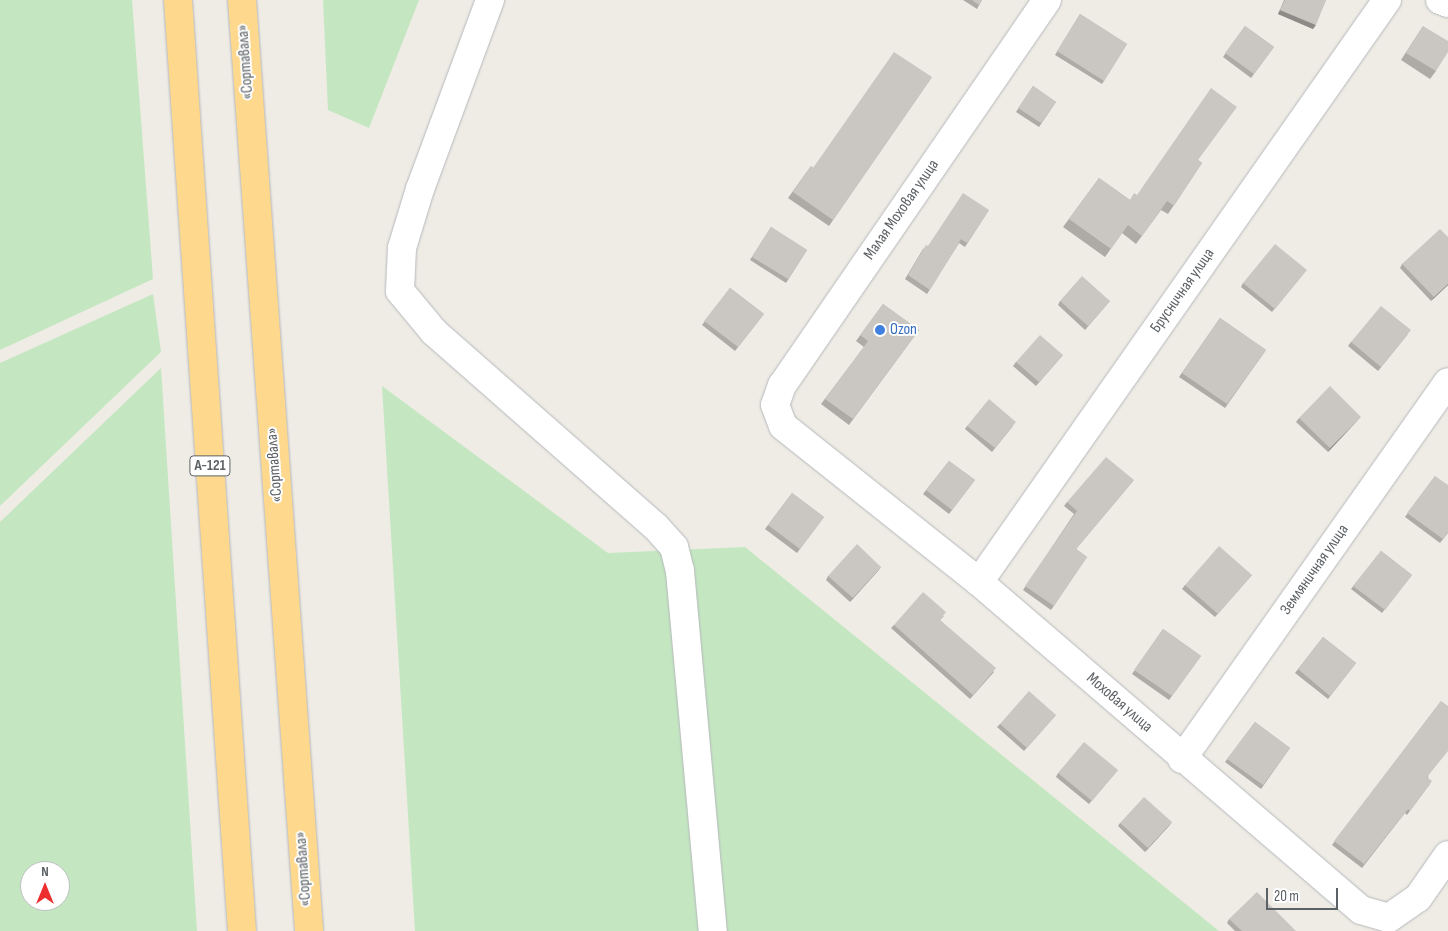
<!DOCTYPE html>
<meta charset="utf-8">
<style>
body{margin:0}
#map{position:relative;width:1448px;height:931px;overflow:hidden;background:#efece5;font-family:"Sofia Sans Condensed",sans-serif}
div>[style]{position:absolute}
.green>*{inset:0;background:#c4e7c1}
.roads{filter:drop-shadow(0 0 1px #b5b8bc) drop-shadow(0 0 1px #b5b8bc)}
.minor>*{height:28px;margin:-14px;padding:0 14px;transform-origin:14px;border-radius:14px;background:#fff}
.highway>*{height:28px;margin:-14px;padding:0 14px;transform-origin:14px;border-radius:14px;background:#fed88c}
.wall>*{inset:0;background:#aeaba7}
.shaded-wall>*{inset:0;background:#8d8b88}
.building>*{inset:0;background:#cac7c2}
.dots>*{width:14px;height:14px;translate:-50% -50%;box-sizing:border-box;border:2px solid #fff;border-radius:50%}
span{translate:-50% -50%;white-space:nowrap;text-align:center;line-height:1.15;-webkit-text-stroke:4px #fff;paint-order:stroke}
.shield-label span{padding:1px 4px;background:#fff;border:1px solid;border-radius:4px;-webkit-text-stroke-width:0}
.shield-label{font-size:15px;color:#5c6165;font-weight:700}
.street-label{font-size:16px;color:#5c6165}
.shop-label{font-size:16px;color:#366cbe}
.left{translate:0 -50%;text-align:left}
.north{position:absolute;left:20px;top:861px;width:50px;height:50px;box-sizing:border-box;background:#fff;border:1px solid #bec0c1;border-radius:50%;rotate:0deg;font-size:14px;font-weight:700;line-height:20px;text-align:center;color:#5c6165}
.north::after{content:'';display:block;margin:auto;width:18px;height:22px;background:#ec2e2f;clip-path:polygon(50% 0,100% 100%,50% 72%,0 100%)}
.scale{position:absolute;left:1266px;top:888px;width:72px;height:22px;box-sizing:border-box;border:2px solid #5c6165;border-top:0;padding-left:6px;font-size:15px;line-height:18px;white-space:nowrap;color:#5c6165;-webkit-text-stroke:4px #fff;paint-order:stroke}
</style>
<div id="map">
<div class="green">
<div style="clip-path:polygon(0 0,132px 0,153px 279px,0 350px)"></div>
<div style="clip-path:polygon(323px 0,419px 0,369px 128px,328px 110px)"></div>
<div style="clip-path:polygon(153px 294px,161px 352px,0 506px,0 363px)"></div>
<div style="clip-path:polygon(evenodd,161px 368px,197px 931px,0 931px,0 522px,161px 368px,30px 871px,60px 871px,60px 901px,30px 901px,30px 871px)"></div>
<div style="clip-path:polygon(382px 386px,608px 553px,745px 547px,1219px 931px,415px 931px)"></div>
</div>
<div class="roads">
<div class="minor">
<div style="left:490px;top:0;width:202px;rotate:110.3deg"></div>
<div style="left:420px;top:189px;width:62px;rotate:107deg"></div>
<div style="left:402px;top:248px;width:43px;rotate:92.7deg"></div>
<div style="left:400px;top:291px;width:53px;rotate:50.3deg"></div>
<div style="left:434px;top:332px;width:295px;rotate:41.3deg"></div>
<div style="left:656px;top:527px;width:27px;rotate:48deg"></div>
<div style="left:674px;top:547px;width:25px;rotate:76deg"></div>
<div style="left:680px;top:571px;width:362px;rotate:84.8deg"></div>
<div style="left:1047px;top:0;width:467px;rotate:124.5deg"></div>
<div style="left:782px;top:385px;width:21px;rotate:109deg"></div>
<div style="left:775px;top:405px;width:22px;rotate:69deg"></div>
<div style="left:783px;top:426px;width:251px;rotate:38.5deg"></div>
<div style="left:979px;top:582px;width:503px;rotate:40.65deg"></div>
<div style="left:1361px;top:910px;width:29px;rotate:16deg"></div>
<div style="left:1389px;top:918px;width:35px;rotate:-35deg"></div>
<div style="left:1418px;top:898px;width:52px;rotate:-55.1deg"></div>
<div style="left:1440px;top:0;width:9px;rotate:21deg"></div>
<div style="left:979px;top:582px;width:711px;rotate:-54.97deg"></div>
<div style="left:1182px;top:759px;width:461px;rotate:-54.8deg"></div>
</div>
<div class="highway">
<div style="left:178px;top:0;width:933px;rotate:86.07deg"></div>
<div style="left:242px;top:0;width:933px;rotate:85.88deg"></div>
</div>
</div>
<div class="wall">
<div style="clip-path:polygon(963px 0,982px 0,977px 9px)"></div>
<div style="clip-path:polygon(1284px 0,1326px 0,1313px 29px,1278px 14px)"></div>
<div style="clip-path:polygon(1080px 14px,1127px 44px,1102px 84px,1055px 55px)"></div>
<div style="clip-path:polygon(1245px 26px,1274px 47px,1251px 78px,1223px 57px)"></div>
<div style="clip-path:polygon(1423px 26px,1436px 71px,1430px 79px,1401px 60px)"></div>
<div style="clip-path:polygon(932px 77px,829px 226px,788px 198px,811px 166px,813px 168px)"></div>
<div style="clip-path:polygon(1033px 86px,1056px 102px,1039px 127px,1016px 112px)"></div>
<div style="clip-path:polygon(1198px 160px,1202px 163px,1168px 214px,1161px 210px,1136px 244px,1122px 233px,1105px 257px,1063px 227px,1099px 178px,1130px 200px)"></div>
<div style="clip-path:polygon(989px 210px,965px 247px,959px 243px,927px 294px,905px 279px,923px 249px)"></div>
<div style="clip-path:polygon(771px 227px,807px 250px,786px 283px,750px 260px)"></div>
<div style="clip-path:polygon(1448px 237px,1448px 285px,1431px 301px,1400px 268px,1402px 264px)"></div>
<div style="clip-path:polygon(1304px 273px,1272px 312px,1241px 287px,1243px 283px)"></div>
<div style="clip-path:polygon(730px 288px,764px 314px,735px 351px,702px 325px)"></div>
<div style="clip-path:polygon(1060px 301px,1110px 301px,1085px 330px,1058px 305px)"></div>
<div style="clip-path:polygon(883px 304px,919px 330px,849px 425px,821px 404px,864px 347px,856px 341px)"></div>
<div style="clip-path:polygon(1220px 318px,1266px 350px,1225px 408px,1179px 377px)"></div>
<div style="clip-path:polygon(1408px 334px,1378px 371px,1348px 346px,1351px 342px)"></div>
<div style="clip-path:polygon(1063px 355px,1036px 386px,1013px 366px,1016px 362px)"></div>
<div style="clip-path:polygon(1299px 418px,1358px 420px,1328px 452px,1296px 422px)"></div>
<div style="clip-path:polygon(967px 426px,1013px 426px,992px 452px,965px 429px)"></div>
<div style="clip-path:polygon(949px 461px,975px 480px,949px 514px,923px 494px)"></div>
<div style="clip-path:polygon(1435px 476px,1448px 533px,1440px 543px,1405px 517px)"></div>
<div style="clip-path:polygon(1134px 480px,1076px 549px,1087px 557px,1051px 610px,1023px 590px,1074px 514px,1064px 506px,1067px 502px)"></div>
<div style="clip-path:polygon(792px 493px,824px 517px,797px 553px,765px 529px)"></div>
<div style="clip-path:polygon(1381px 551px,1412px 575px,1382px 613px,1351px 589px)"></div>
<div style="clip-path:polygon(881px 567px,850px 602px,826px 580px,828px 576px)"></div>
<div style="clip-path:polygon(1252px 575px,1215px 617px,1182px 589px,1185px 585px)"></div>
<div style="clip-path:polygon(944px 616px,940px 620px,994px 672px,970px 699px,891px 628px,894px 625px)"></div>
<div style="clip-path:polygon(1163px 629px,1201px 656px,1169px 700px,1132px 674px)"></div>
<div style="clip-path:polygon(1323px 637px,1356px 663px,1328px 699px,1295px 673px)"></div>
<div style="clip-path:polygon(1441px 701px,1428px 777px,1430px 784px,1407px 815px,1405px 813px,1362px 868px,1332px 845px)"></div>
<div style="clip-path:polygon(1056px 715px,1024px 751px,997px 727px,1000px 724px)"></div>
<div style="clip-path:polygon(1255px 722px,1290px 748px,1261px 789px,1225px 762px)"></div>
<div style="clip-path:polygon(1118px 770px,1089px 804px,1056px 777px,1058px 773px)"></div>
<div style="clip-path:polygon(1172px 822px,1145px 852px,1118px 826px,1120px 823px)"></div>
<div style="clip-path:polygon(1229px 919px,1296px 931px,1235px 931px,1227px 923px)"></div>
</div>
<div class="shaded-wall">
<div style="clip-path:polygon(1280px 10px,1316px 25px,1313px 29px,1278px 14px)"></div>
<div style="clip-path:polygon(1448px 284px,1448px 285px,1431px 301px,1434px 297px)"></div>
<div style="clip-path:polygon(1361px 417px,1358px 420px,1328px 452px,1330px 448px)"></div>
<div style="clip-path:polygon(881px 567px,878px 571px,850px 602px,853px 598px)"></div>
<div style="clip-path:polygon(1172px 822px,1169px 826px,1145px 852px,1148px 848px)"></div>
</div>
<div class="building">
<div style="clip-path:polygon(972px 0,982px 0,979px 5px)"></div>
<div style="clip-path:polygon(1285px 0,1326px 0,1316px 25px,1280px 10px)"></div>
<div style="clip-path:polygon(1080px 14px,1127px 44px,1104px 81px,1057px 51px)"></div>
<div style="clip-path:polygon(1245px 26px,1274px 47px,1254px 74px,1225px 53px)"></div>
<div style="clip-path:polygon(1423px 26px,1448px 41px,1448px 52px,1436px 71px,1406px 53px)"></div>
<div style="clip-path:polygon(894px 52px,932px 77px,833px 220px,793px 192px,811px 166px,813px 168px)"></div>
<div style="clip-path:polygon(1033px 86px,1056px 102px,1041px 123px,1018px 108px)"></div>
<div style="clip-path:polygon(1211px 88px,1237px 107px,1198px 160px,1202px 163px,1174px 206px,1167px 201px,1142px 236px,1128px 225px,1111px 249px,1069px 219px,1099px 178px,1130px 200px,1134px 193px,1137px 195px)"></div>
<div style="clip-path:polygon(963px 193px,989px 210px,967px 243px,961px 239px,930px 290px,908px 275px,926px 245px,928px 246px)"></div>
<div style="clip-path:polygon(771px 227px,807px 250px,788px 279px,752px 257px)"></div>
<div style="clip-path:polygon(1440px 229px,1448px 237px,1448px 284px,1434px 297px,1402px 264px)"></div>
<div style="clip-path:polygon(1275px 244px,1307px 270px,1275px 309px,1243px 283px)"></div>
<div style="clip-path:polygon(1082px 276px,1110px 301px,1088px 326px,1060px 301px)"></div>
<div style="clip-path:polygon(730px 288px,764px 314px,738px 347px,704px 321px)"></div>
<div style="clip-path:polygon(883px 304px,919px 330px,853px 419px,825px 399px,868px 341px,860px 335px)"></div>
<div style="clip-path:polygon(1381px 306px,1411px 330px,1381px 367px,1351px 342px)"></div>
<div style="clip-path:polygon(1220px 318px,1266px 350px,1227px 404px,1182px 373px)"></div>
<div style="clip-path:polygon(1040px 335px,1063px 355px,1039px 382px,1016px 362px)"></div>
<div style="clip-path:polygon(1330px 386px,1361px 417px,1330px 448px,1299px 418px)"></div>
<div style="clip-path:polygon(989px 399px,1016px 422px,995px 448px,967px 426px)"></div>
<div style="clip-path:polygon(1106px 457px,1134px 480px,1076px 549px,1087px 557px,1054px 606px,1025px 586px,1077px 511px,1067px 502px)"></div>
<div style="clip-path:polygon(949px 461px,975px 480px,952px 510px,926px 490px)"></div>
<div style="clip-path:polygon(1435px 476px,1448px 485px,1448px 532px,1443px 539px,1407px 513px)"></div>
<div style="clip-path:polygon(792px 493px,824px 517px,800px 549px,768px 525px)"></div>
<div style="clip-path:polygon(857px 544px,881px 567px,853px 598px,828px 576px)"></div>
<div style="clip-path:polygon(1219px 546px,1252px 575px,1218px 614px,1185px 585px)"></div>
<div style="clip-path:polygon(1381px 551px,1412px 575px,1385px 610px,1353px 586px)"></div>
<div style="clip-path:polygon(923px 592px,946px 612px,940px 620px,996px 668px,973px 695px,894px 625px)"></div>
<div style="clip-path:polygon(1163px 629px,1201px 656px,1172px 696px,1134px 670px)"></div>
<div style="clip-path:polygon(1323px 637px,1356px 663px,1330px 696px,1298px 669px)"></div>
<div style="clip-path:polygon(1029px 691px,1056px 715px,1027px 748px,1000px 724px)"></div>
<div style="clip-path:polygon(1441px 701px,1448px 706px,1448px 751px,1427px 777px,1432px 781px,1410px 811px,1408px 809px,1364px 864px,1334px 841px)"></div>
<div style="clip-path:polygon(1255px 722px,1290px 748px,1263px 785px,1227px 759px)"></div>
<div style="clip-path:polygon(1084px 742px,1118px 770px,1092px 801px,1058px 773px)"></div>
<div style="clip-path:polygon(1144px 797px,1172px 822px,1148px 848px,1120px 823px)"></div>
<div style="clip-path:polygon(1257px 892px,1296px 931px,1242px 931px,1229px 919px)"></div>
</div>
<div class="dots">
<div style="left:880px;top:330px;background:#3f7fe0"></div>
</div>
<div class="shield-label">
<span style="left:210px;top:466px">А-121</span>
</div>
<div class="street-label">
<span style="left:246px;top:62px;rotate:-94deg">«Сортавала»</span>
<span style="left:902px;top:210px;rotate:-55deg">Малая Моховая улица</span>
<span style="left:1183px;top:291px;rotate:-55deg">Брусничная улица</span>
<span style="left:275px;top:465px;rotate:-94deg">«Сортавала»</span>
<span style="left:1315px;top:570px;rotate:-55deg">Земляничная улица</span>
<span style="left:1119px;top:703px;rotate:41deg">Моховая улица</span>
<span style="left:304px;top:869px;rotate:-94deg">«Сортавала»</span>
</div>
<div class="shop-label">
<span class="left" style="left:890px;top:330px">Ozon</span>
</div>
<div class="north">N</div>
<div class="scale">20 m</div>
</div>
